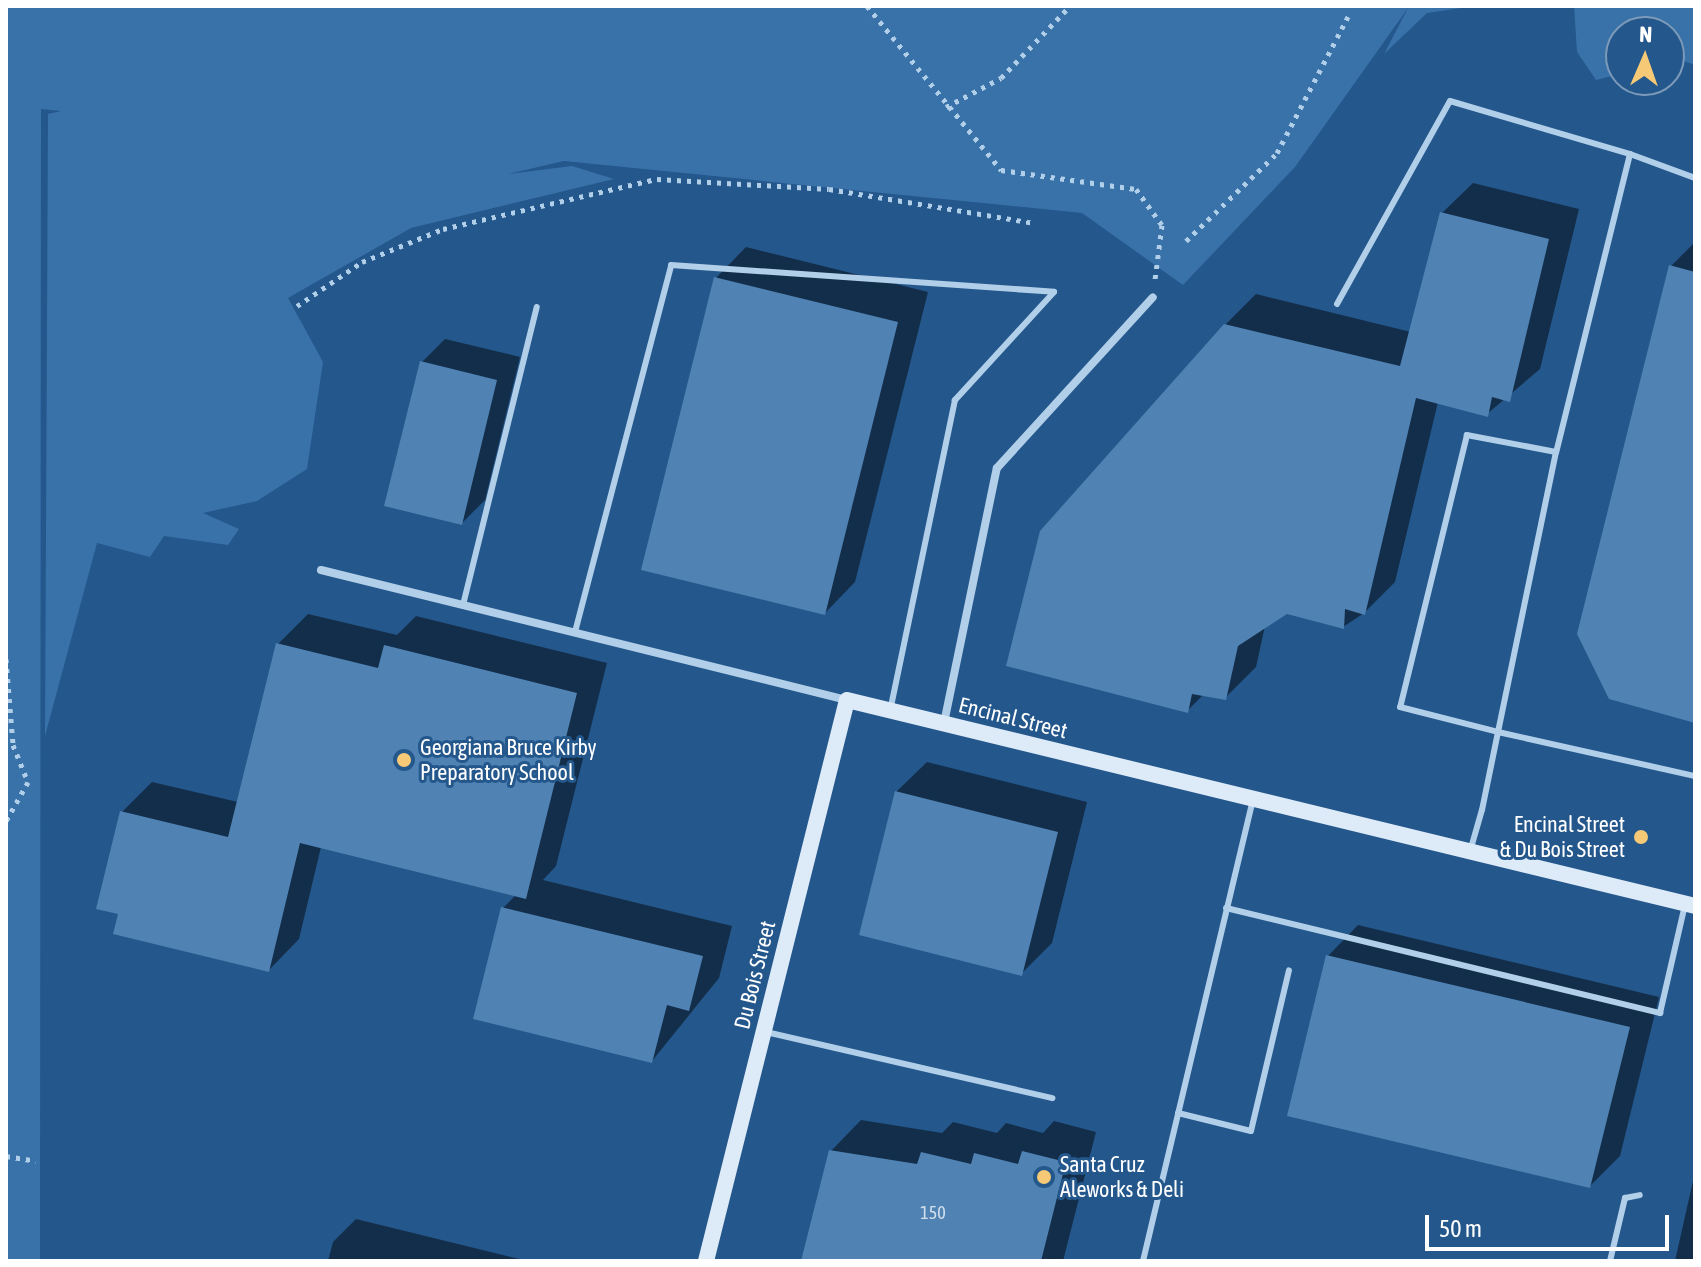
<!DOCTYPE html>
<style>
body{margin:0}
#map{position:relative;width:1701px;height:1267px;overflow:hidden;background:#24578b;font-family:"Asap Condensed",sans-serif}
div>[style]{position:absolute}
.green>*{inset:0;background:#3872a8}
.shadow>*{inset:0;background:#0007}
.building>*{inset:0;background:#5083b4}
.path>*{height:5px;margin-top:-2.5px;transform-origin:0;background:repeating-linear-gradient(90deg,#b2cfea 0 4px,transparent 0 10px)}
.lane>*{height:6px;margin:-3px;padding:0 3px;transform-origin:3px;border-radius:3px;background:#b2cfea}
.street>*{height:8px;margin:-4px;padding:0 4px;transform-origin:4px;border-radius:4px;background:#b2cfea}
.secondary>*{height:16px;margin:-8px;padding:0 8px;transform-origin:8px;border-radius:8px;background:#ddeaf8}
.dots>*{width:22px;height:22px;translate:-50% -50%;box-sizing:border-box;border:4px solid #24578b;border-radius:50%}
span{translate:-50% -50%;white-space:nowrap;text-align:center;line-height:1.15;-webkit-text-stroke:6px #24578b;paint-order:stroke}
.number-label{font-size:18px;color:#d3e0ec}
.number-label span{-webkit-text-stroke-width:0}
.street-label{font-size:22px;color:#fff}
.poi-label{font-size:22px;color:#fff}
.left{translate:0 -50%;text-align:left}
.right{translate:-100% -50%;text-align:right}
.frame{position:absolute;inset:0;border:8px solid #fff;pointer-events:none}
.north{position:absolute;left:1605px;top:16px;width:80px;height:80px;box-sizing:border-box;background:#24578b;border:2px solid #7c9ab9;border-radius:50%;rotate:2deg;font-size:22px;font-weight:700;line-height:32px;text-align:center;color:#fff}
.north::after{content:'';display:block;margin:auto;width:28px;height:36px;background:#f5c975;clip-path:polygon(50% 0,100% 100%,50% 72%,0 100%)}
.scale{position:absolute;left:1425px;top:1215px;width:244px;height:36px;box-sizing:border-box;border:4px solid #fff;border-top:0;padding-left:10px;font-size:24px;line-height:28px;white-space:nowrap;color:#fff;-webkit-text-stroke:6px #24578b;paint-order:stroke}
</style>
<div id="map">
<div class="green">
<div style="clip-path:polygon(6px 6px,1475px 6px,1427px 13px,1384px 54px,1408px 8px,1295px 167px,1183px 285px,1082px 213px,564px 161px,508px 174px,572px 166px,614px 179px,411px 228px,288px 298px,323px 362px,307px 469px,257px 501px,203px 513px,239px 529px,228px 545px,164px 536px,150px 557px,97px 543px,45px 736px,48px 114px,61px 111px,41px 109px,40px 1261px,6px 1261px)"></div>
<div style="clip-path:polygon(1574px 6px,1695px 6px,1695px 65px,1669px 56px,1669px 32px,1621px 32px,1620px 74px,1596px 80px,1577px 52px)"></div>
</div>
<div class="shadow">
<div style="clip-path:polygon(1473px 183px,1579px 209px,1540px 369px,1487px 414px,1438px 402px,1395px 582px,1364px 613px,1343px 627px,1287px 612px,1265px 626px,1256px 667px,1225px 698px,1204px 694px,1187px 711px,1225px 325px,1256px 294px,1411px 332px,1442px 213px)"></div>
<div style="clip-path:polygon(1695px 242px,1695px 721px,1671px 266px)"></div>
<div style="clip-path:polygon(746px 247px,928px 292px,855px 582px,825px 613px,716px 278px)"></div>
<div style="clip-path:polygon(445px 339px,520px 357px,485px 500px,462px 523px,422px 362px)"></div>
<div style="clip-path:polygon(308px 614px,397px 635px,416px 616px,607px 663px,556px 866px,543px 880px,732px 926px,719px 978px,652px 1061px,503px 908px,516px 895px,321px 847px,299px 939px,269px 970px,120px 913px,122px 812px,152px 782px,238px 802px,278px 644px)"></div>
<div style="clip-path:polygon(927px 762px,1087px 802px,1052px 943px,1021px 974px,896px 792px)"></div>
<div style="clip-path:polygon(1358px 925px,1659px 997px,1620px 1156px,1590px 1186px,1328px 956px)"></div>
<div style="clip-path:polygon(861px 1120px,942px 1133px,953px 1122px,997px 1133px,1006px 1123px,1043px 1133px,1054px 1121px,1096px 1132px,1063px 1261px,803px 1261px,831px 1151px)"></div>
<div style="clip-path:polygon(1695px 1172px,1695px 1261px,1675px 1261px)"></div>
<div style="clip-path:polygon(356px 1219px,527px 1261px,328px 1261px,333px 1242px)"></div>
</div>
<div class="building">
<div style="clip-path:polygon(1440px 212px,1549px 239px,1510px 402px,1492px 397px,1488px 417px,1416px 398px,1365px 615px,1345px 609px,1344px 629px,1287px 614px,1238px 646px,1226px 700px,1192px 694px,1188px 713px,1006px 666px,1040px 531px,1224px 324px,1400px 366px)"></div>
<div style="clip-path:polygon(1669px 265px,1695px 272px,1695px 723px,1609px 699px,1577px 634px)"></div>
<div style="clip-path:polygon(714px 277px,898px 322px,825px 615px,641px 570px)"></div>
<div style="clip-path:polygon(420px 361px,497px 380px,462px 525px,384px 506px)"></div>
<div style="clip-path:polygon(276px 643px,378px 668px,384px 645px,577px 693px,526px 899px,300px 843px,269px 972px,113px 934px,118px 914px,96px 909px,120px 811px,228px 837px)"></div>
<div style="clip-path:polygon(895px 791px,1058px 832px,1022px 976px,859px 935px)"></div>
<div style="clip-path:polygon(501px 907px,703px 956px,689px 1011px,667px 1005px,652px 1063px,473px 1019px)"></div>
<div style="clip-path:polygon(1326px 955px,1630px 1027px,1590px 1188px,1287px 1116px)"></div>
<div style="clip-path:polygon(829px 1150px,917px 1164px,921px 1152px,971px 1164px,974px 1153px,1018px 1164px,1022px 1151px,1066px 1162px,1041px 1261px,801px 1261px)"></div>
</div>
<div class="path">
<div style="left:867px;top:6px;width:212px;rotate:50.7deg"></div>
<div style="left:1001px;top:170px;width:136px;rotate:8deg"></div>
<div style="left:1136px;top:189px;width:44px;rotate:54.2deg"></div>
<div style="left:1162px;top:225px;width:55px;rotate:97.3deg"></div>
<div style="left:946px;top:107px;width:62px;rotate:-27.8deg"></div>
<div style="left:1001px;top:78px;width:100px;rotate:-46.2deg"></div>
<div style="left:1186px;top:241px;width:127px;rotate:-44deg"></div>
<div style="left:1277px;top:153px;width:158px;rotate:-62.5deg"></div>
<div style="left:297px;top:306px;width:78px;rotate:-34.1deg"></div>
<div style="left:362px;top:262px;width:87px;rotate:-22.2deg"></div>
<div style="left:443px;top:229px;width:220px;rotate:-13.2deg"></div>
<div style="left:657px;top:179px;width:172px;rotate:3.3deg"></div>
<div style="left:829px;top:189px;width:209px;rotate:9.4deg"></div>
<div style="left:6px;top:659px;width:86px;rotate:85.3deg"></div>
<div style="left:13px;top:745px;width:40px;rotate:68deg"></div>
<div style="left:28px;top:782px;width:45px;rotate:119.4deg"></div>
<div style="left:6px;top:1156px;width:30px;rotate:9deg"></div>
</div>
<div class="lane">
<div style="left:1630px;top:154px;width:69px;rotate:20.3deg"></div>
<div style="left:1337px;top:304px;width:232px;rotate:-60.9deg"></div>
<div style="left:1450px;top:101px;width:188px;rotate:16.4deg"></div>
<div style="left:1630px;top:154px;width:307px;rotate:103.9deg"></div>
<div style="left:463px;top:605px;width:307px;rotate:-76.1deg"></div>
<div style="left:575px;top:632px;width:379px;rotate:-75.3deg"></div>
<div style="left:671px;top:265px;width:384px;rotate:4deg"></div>
<div style="left:1054px;top:292px;width:147px;rotate:132.5deg"></div>
<div style="left:955px;top:400px;width:314px;rotate:101.8deg"></div>
<div style="left:1471px;top:848px;width:40px;rotate:-74deg"></div>
<div style="left:1482px;top:810px;width:80px;rotate:-78.4deg"></div>
<div style="left:1498px;top:732px;width:286px;rotate:-78.3deg"></div>
<div style="left:1556px;top:452px;width:91px;rotate:-169.2deg"></div>
<div style="left:1467px;top:435px;width:280px;rotate:103.8deg"></div>
<div style="left:1400px;top:707px;width:101px;rotate:14.3deg"></div>
<div style="left:1498px;top:732px;width:202px;rotate:12.6deg"></div>
<div style="left:1226px;top:908px;width:447px;rotate:13.6deg"></div>
<div style="left:1660px;top:1013px;width:111px;rotate:-77deg"></div>
<div style="left:766px;top:1032px;width:294px;rotate:13deg"></div>
<div style="left:1178px;top:1113px;width:75px;rotate:13.9deg"></div>
<div style="left:1251px;top:1131px;width:165px;rotate:-76.7deg"></div>
<div style="left:1143px;top:1261px;width:475px;rotate:-76.6deg"></div>
<div style="left:1610px;top:1261px;width:65px;rotate:-76.6deg"></div>
<div style="left:1625px;top:1198px;width:15px;rotate:-11deg"></div>
</div>
<div class="street">
<div style="left:321px;top:570px;width:542px;rotate:13.88deg"></div>
<div style="left:944px;top:723px;width:260px;rotate:-78.3deg"></div>
<div style="left:997px;top:468px;width:231px;rotate:-47.6deg"></div>
</div>
<div class="secondary">
<div style="left:706px;top:1261px;width:578px;rotate:-75.89deg"></div>
<div style="left:847px;top:700px;width:873px;rotate:13.65deg"></div>
</div>
<div class="dots">
<div style="left:404px;top:760px;background:#f5c975"></div>
<div style="left:1641px;top:837px;background:#f5c975"></div>
<div style="left:1044px;top:1177px;background:#f5c975"></div>
</div>
<div class="number-label">
<span style="left:933px;top:1213px">150</span>
</div>
<div class="street-label">
<span style="left:1013px;top:718px;rotate:14deg">Encinal Street</span>
<span style="left:755px;top:975px;rotate:-76deg">Du Bois Street</span>
</div>
<div class="poi-label">
<span class="left" style="left:420px;top:760px">Georgiana Bruce Kirby<br>Preparatory School</span>
<span class="right" style="left:1625px;top:837px">Encinal Street<br>&amp; Du Bois Street</span>
<span class="left" style="left:1060px;top:1177px">Santa Cruz<br>Aleworks &amp; Deli</span>
</div>
<div class="frame"></div>
<div class="north">N</div>
<div class="scale">50 m</div>
</div>
